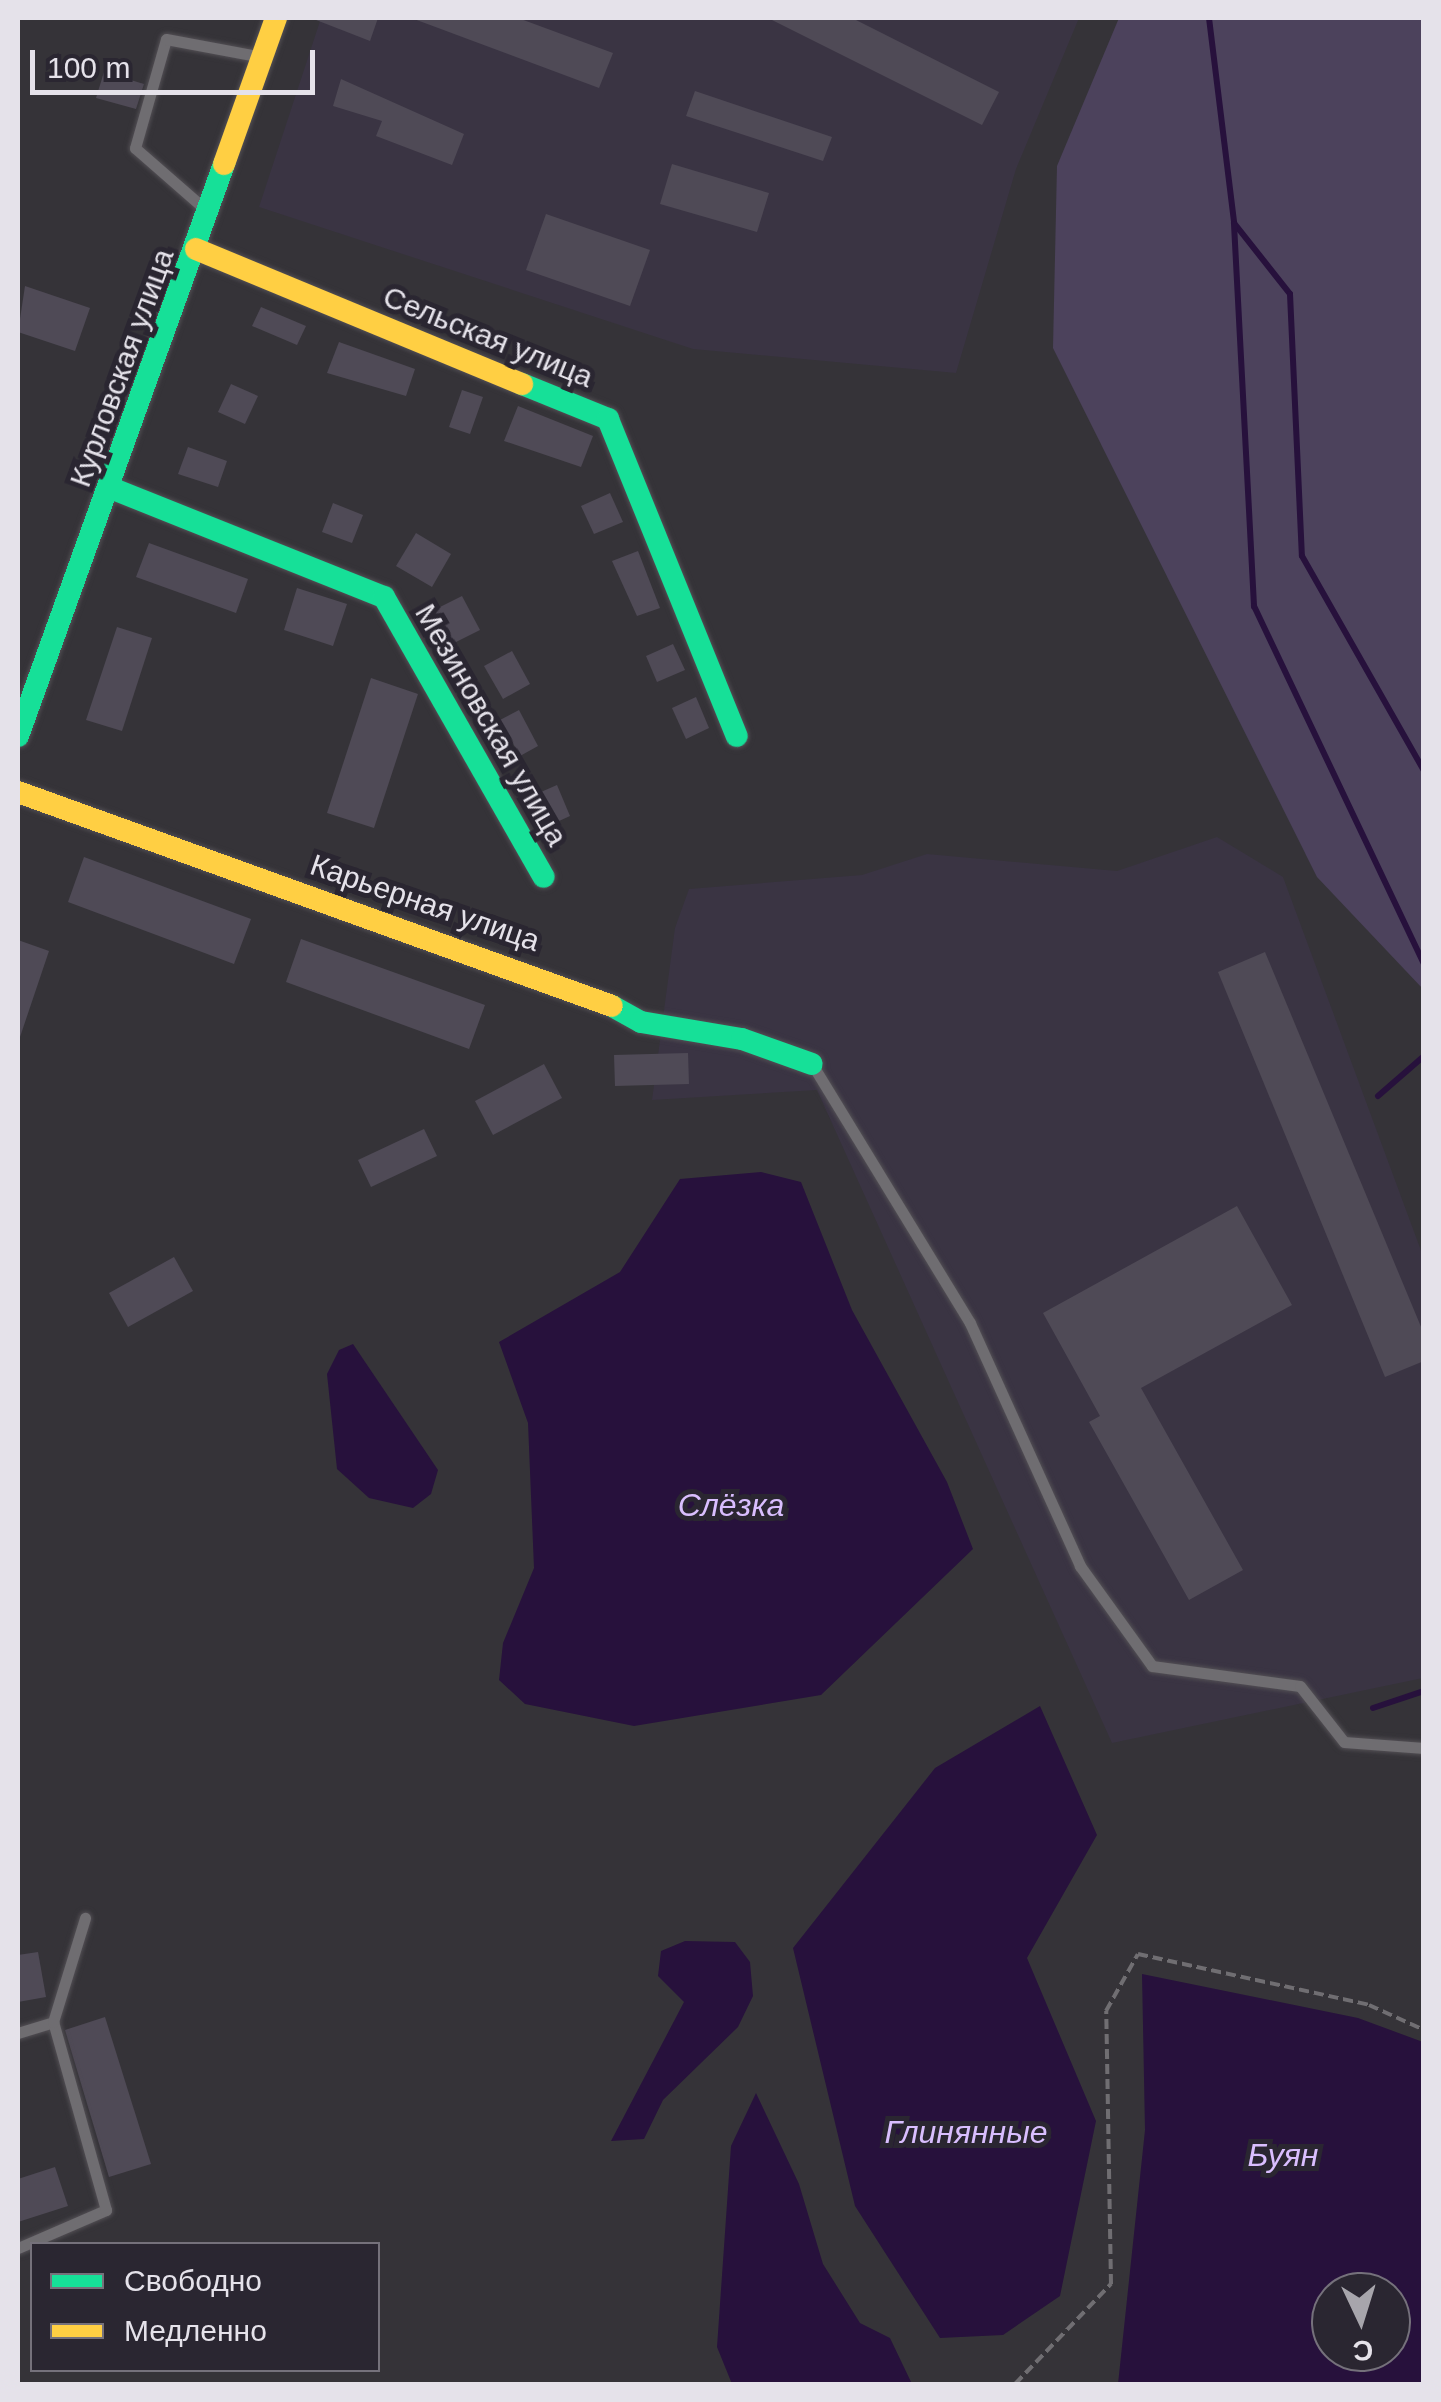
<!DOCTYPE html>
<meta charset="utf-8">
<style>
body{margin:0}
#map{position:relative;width:1441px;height:2402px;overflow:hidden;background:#353338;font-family:Arial,sans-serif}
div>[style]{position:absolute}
.built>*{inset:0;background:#3a3443}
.green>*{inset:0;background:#4c425c}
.water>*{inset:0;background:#27113c}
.stream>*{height:6px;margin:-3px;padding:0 3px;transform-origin:3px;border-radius:3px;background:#27113c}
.building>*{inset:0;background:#4f4a56}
.path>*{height:4px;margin-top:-2px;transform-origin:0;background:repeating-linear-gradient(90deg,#706e72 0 10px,transparent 0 15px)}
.roads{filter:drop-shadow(0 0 2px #524f54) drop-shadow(0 0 2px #524f54)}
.lane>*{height:11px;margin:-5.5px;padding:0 5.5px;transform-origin:5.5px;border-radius:5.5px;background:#6f6d71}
.fast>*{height:22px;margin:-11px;padding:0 11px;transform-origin:11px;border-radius:11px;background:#16e098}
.slow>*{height:22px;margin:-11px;padding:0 11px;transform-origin:11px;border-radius:11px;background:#ffcf43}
span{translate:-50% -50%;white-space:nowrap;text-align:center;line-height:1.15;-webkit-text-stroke:10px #2a2631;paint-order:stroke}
.street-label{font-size:30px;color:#e5e2ea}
.water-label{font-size:32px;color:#d9befe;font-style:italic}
.frame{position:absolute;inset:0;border:20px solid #e5e2ea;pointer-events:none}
.legend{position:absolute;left:30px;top:2242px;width:350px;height:130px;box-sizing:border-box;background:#2a2631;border:2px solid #75717b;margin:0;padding:12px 18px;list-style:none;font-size:30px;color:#e5e2ea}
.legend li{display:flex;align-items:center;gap:20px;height:50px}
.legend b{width:50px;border:2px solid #75717b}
.north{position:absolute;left:1311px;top:2272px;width:100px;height:100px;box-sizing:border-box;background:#2a2631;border:2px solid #75717b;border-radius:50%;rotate:176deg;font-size:28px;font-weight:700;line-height:40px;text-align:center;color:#e5e2ea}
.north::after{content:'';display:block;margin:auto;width:35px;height:45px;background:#a7a5ac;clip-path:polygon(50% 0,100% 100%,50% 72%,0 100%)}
.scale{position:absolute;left:30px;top:50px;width:285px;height:45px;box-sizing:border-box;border:5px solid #e5e2ea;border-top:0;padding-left:12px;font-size:30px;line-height:35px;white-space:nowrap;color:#e5e2ea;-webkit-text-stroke:8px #2a2631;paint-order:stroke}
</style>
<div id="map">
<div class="built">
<div style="clip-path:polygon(321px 18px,1079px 18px,1016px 169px,956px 373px,693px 349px,259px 207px)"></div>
<div style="clip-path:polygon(1217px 837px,1283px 877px,1423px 1256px,1423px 1678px,1112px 1743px,817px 1090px,652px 1100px,675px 928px,689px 889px,862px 875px,927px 854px,1117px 871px)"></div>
</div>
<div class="green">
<div style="clip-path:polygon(1119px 18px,1423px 18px,1423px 989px,1317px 877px,1053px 348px,1057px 166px)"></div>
</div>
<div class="water">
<div style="clip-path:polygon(761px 1172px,801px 1182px,852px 1310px,947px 1482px,973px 1549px,821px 1695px,634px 1726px,525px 1704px,499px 1680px,503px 1643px,534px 1568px,528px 1423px,499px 1342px,620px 1272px,680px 1179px)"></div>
<div style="clip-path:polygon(353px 1344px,438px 1470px,431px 1494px,413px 1508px,369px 1498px,337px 1469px,327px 1374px,339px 1350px)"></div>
<div style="clip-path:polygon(1040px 1706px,1097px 1835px,1027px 1958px,1096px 2121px,1060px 2296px,1003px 2335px,940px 2338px,855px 2206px,793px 1948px,935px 1768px)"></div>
<div style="clip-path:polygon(685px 1941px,735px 1942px,750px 1962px,753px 1996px,738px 2027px,663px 2100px,644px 2139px,611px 2141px,684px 2002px,658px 1976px,661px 1951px)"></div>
<div style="clip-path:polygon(evenodd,1142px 1974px,1358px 2018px,1423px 2042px,1423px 2384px,1118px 2384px,1145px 2130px,1142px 1974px,1391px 2292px,1391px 2352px,1331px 2352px,1331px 2292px,1391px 2292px)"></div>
<div style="clip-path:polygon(756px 2093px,799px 2184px,823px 2264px,860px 2323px,890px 2338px,912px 2384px,732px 2384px,717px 2347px,731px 2146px)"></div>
</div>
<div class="stream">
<div style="left:1209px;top:18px;width:207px;rotate:83deg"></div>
<div style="left:1234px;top:223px;width:90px;rotate:51.7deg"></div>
<div style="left:1290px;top:294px;width:262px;rotate:87.4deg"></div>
<div style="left:1302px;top:556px;width:247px;rotate:60.4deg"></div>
<div style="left:1234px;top:224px;width:383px;rotate:87deg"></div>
<div style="left:1254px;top:606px;width:396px;rotate:64.6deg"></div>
<div style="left:1378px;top:1096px;width:61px;rotate:-41deg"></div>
<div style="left:1373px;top:1708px;width:54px;rotate:-18.4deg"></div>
</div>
<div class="building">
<div style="clip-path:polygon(311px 18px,378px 18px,370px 41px)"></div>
<div style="clip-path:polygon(518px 18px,613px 53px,599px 88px,414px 19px)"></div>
<div style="clip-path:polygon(768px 18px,852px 18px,999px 92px,982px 125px)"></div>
<div style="clip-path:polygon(104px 72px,144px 84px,136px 109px,96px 98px)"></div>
<div style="clip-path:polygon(341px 79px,464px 134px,452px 165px,376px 136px,382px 121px,333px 106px)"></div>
<div style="clip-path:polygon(695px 91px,832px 137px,823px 161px,686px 116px)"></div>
<div style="clip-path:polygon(672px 164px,769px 193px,757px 232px,660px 204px)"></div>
<div style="clip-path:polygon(546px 214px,650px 250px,630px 306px,526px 270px)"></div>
<div style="clip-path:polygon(25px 286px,90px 308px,75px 351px,18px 332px)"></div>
<div style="clip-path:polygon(261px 307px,306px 326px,297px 345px,252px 326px)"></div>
<div style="clip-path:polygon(339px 342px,415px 369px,406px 396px,327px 373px)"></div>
<div style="clip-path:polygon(231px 384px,258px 396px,245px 424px,218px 412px)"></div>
<div style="clip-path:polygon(462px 390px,483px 397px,470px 434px,449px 427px)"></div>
<div style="clip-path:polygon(518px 406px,593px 436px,581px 467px,504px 441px)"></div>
<div style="clip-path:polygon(188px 447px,227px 461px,218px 487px,178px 474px)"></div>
<div style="clip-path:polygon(610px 493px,623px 522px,594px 534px,581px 506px)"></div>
<div style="clip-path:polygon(333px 503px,363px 515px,352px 543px,322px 532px)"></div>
<div style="clip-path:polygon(416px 533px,451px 554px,432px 587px,396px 566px)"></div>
<div style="clip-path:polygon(149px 543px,248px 579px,236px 613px,136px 577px)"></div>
<div style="clip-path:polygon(638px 551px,660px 608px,637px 616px,612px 561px)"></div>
<div style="clip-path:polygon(297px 588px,347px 604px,333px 646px,284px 630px)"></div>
<div style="clip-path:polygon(462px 596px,480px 630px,450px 645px,432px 611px)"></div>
<div style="clip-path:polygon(117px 627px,152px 638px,122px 731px,86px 720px)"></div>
<div style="clip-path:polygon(673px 644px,685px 670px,657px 682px,646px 656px)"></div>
<div style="clip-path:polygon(512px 651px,530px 684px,503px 699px,484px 666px)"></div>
<div style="clip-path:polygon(371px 678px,418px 694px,374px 828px,327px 813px)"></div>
<div style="clip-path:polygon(696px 697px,709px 728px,686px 739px,672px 708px)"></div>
<div style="clip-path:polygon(519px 710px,538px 746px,520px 756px,500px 720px)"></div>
<div style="clip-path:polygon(557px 785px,570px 816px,548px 826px,534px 795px)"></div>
<div style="clip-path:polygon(84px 857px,251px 919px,234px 964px,68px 902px)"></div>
<div style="clip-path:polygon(301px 939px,485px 1005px,469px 1049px,286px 982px)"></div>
<div style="clip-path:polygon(18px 940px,49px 951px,20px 1037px,18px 1037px)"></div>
<div style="clip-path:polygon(1265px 952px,1424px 1334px,1424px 1361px,1385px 1377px,1218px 972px)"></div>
<div style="clip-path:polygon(688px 1053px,689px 1084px,615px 1086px,614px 1055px)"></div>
<div style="clip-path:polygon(544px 1064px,562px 1098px,493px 1135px,475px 1101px)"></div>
<div style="clip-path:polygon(424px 1129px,437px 1156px,371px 1187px,358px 1160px)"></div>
<div style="clip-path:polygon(1237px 1206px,1292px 1305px,1141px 1388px,1243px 1570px,1189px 1600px,1089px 1422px,1100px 1416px,1043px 1313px)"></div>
<div style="clip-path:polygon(174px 1257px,193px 1291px,128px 1327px,109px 1293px)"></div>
<div style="clip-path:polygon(38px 1952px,46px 1997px,18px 2002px,18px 1955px)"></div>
<div style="clip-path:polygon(105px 2017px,151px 2164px,109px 2177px,65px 2030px)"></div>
<div style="clip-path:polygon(55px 2167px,68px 2206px,18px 2222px,18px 2179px)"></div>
</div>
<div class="path">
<div style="left:1015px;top:2384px;width:139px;rotate:-46.2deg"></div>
<div style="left:1111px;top:2284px;width:273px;rotate:-91deg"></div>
<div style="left:1106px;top:2011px;width:65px;rotate:-60.7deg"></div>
<div style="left:1138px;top:1954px;width:237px;rotate:12.4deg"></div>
<div style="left:1369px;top:2005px;width:60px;rotate:24.4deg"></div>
</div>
<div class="roads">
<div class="lane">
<div style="left:206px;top:210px;width:94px;rotate:-138.9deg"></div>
<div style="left:135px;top:148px;width:113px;rotate:-74.1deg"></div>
<div style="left:166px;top:39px;width:98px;rotate:10.6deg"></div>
<div style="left:812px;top:1064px;width:303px;rotate:58.6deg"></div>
<div style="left:970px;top:1323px;width:267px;rotate:65.6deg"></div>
<div style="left:1080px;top:1566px;width:123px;rotate:54.2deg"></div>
<div style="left:1152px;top:1666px;width:149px;rotate:7.7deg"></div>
<div style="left:1300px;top:1686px;width:71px;rotate:51.8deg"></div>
<div style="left:1344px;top:1742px;width:80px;rotate:4.3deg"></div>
<div style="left:18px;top:2033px;width:37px;rotate:-17deg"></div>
<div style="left:18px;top:2248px;width:96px;rotate:-23.4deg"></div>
<div style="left:106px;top:2210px;width:195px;rotate:-105.7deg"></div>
<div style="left:53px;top:2022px;width:109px;rotate:-72.9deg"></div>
</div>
<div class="fast">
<div style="left:522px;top:384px;width:93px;rotate:22.1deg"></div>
<div style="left:608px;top:419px;width:342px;rotate:67.9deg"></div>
<div style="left:111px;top:488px;width:294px;rotate:21.8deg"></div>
<div style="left:384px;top:597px;width:322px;rotate:60.3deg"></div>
<div style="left:18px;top:736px;width:608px;rotate:-70.19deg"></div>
<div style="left:612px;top:1006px;width:33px;rotate:29deg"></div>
<div style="left:641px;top:1022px;width:102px;rotate:9.6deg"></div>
<div style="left:742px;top:1039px;width:74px;rotate:19.7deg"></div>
</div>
<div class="slow">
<div style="left:224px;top:164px;width:155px;rotate:-70.4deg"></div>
<div style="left:196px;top:249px;width:353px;rotate:22.5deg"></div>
<div style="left:18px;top:792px;width:631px;rotate:19.81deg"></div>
</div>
</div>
<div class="street-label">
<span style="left:488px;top:337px;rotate:22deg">Сельская улица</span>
<span style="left:122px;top:368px;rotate:-70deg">Курловская улица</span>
<span style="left:491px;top:725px;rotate:60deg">Мезиновская улица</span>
<span style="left:425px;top:903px;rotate:19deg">Карьерная улица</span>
</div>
<div class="water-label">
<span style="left:731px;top:1505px">Слёзка</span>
<span style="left:966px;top:2132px">Глинянные</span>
<span style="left:1283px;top:2155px">Буян</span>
</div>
<div class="frame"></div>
<ul class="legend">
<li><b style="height:12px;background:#16e098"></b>Свободно</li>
<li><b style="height:12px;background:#ffcf43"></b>Медленно</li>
</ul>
<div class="north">С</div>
<div class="scale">100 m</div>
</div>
